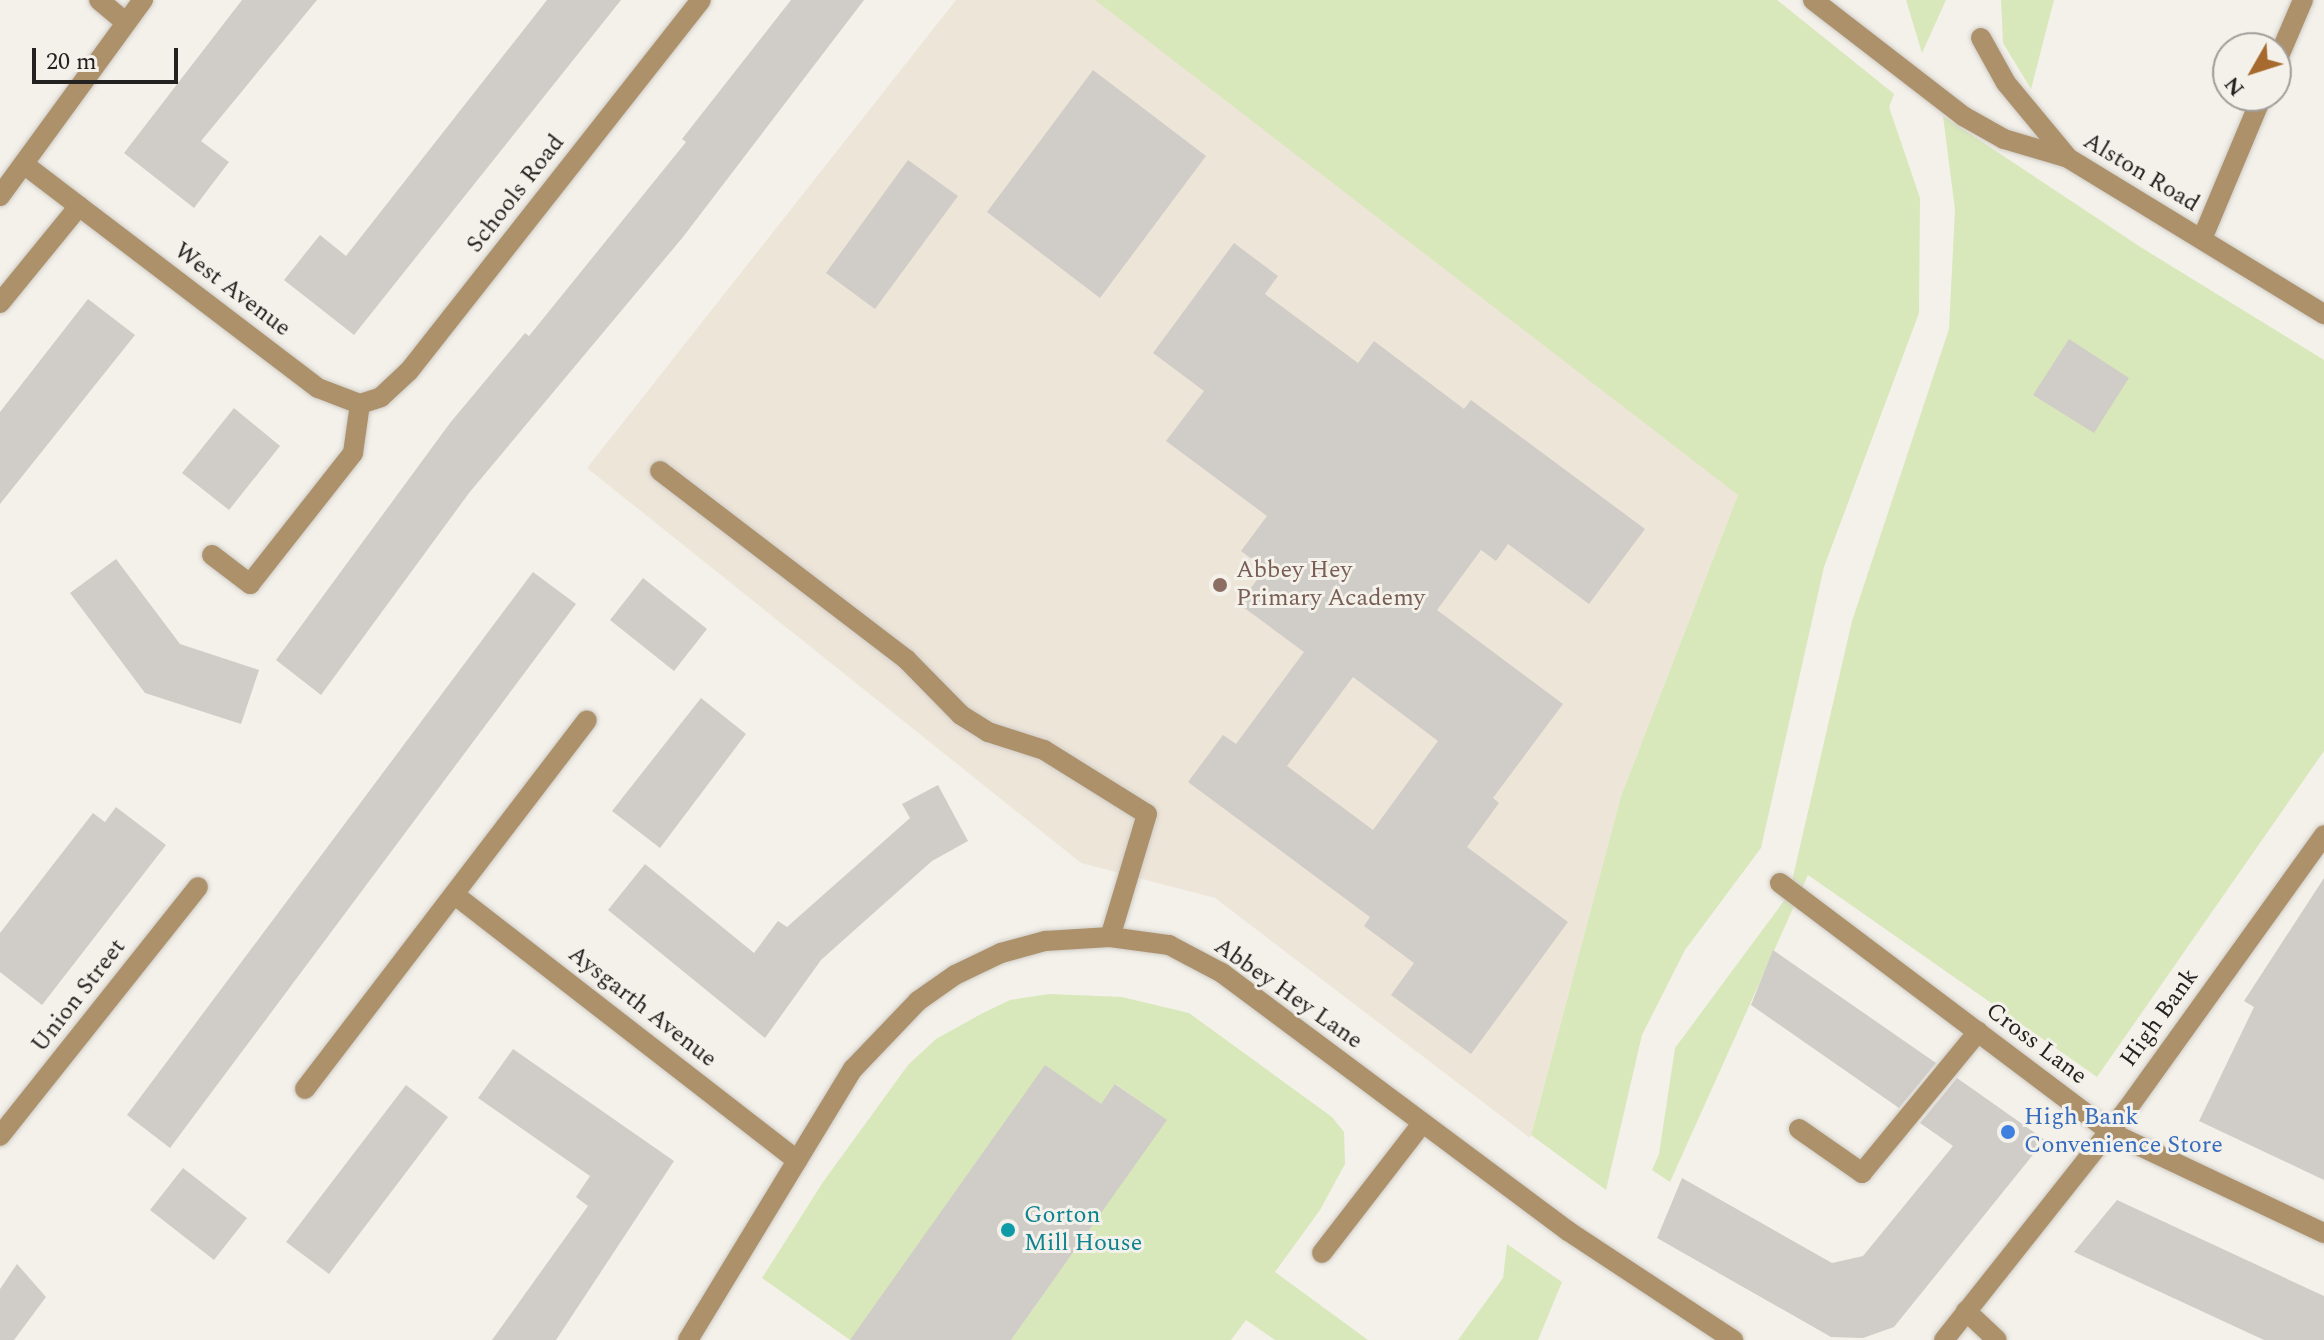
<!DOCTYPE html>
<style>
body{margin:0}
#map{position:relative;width:2324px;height:1340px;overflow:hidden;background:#f4f1eb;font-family:Spectral,serif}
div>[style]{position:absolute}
.built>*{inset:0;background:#eee5d9}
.green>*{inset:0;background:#d8e8bb}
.building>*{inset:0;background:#d0ccc7}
.roads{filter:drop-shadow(0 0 2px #cfccc6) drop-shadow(0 0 2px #cfccc6)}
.service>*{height:20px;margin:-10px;padding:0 10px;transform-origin:10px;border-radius:10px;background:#ac916b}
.pedestrian>*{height:20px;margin:-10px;padding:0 10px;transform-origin:10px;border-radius:10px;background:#ac916b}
.minor>*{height:20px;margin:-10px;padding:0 10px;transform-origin:10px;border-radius:10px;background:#ac916b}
.dots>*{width:22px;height:22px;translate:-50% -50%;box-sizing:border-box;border:4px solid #f4f1eb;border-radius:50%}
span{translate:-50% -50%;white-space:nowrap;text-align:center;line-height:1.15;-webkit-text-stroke:6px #f4f1eb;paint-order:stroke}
.street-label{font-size:24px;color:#242220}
.education-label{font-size:24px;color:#785e54}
.left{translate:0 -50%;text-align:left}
.shop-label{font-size:24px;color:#366cbe}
.culture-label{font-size:24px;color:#0d838f}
.north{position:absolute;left:2212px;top:32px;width:80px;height:80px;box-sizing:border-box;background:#f4f1eb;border:2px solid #a19e9a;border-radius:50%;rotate:231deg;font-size:22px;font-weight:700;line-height:32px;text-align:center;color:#242220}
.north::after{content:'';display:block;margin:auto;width:28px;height:36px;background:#a76a2e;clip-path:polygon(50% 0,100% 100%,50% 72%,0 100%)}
.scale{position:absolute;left:32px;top:48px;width:146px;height:36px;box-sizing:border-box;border:4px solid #242220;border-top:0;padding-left:10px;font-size:24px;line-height:28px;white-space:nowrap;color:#242220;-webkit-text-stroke:6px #f4f1eb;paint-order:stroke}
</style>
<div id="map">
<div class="built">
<div style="clip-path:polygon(956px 0,1777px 0,1894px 94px,1621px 796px,1530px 1138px,1215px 898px,1081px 863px,587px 468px)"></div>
</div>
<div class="green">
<div style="clip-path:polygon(1095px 0,1777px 0,1894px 94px,1889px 107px,1920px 198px,1919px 313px,1824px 567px,1761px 848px,1685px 950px,1642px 1035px,1606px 1190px,1531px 1135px,1621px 796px,1738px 495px)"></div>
<div style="clip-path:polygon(1906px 0,1946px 0,1922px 53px)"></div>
<div style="clip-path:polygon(2001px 0,2054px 0,2031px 89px,2003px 43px)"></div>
<div style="clip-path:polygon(1943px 116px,2142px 248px,2324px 360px,2324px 751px,2097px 1077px,1808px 875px,1670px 1182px,1652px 1170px,1659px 1154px,1675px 1048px,1789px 894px,1852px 621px,1949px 329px,1955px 210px)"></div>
<div style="clip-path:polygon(1049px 994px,1122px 997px,1189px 1013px,1332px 1117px,1344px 1132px,1345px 1164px,1320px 1210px,1275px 1272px,1368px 1340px,1275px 1340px,1246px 1320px,1231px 1340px,1011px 1340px,1166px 1120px,1116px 1084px,1101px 1104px,850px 1340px,762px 1278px,823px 1182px,908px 1065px,936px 1039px,981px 1014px,1010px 1000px)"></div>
<div style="clip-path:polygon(1507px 1244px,1562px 1282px,1538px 1340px,1458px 1340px,1503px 1278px)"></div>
</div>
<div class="building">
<div style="clip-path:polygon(242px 0,317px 0,201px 141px,229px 162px,194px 208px,124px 153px)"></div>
<div style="clip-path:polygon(547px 0,621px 0,354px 335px,284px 280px,320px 235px,346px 256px)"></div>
<div style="clip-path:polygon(791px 0,864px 0,683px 237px,469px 493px,321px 695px,276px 660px,450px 423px,525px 333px,529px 336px,686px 142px,682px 139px)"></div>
<div style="clip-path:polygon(1093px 70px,1206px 156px,1100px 298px,987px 212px)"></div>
<div style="clip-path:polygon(908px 160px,958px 196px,875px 309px,826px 273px)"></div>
<div style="clip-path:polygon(evenodd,1234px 243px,1278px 276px,1265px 294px,1358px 363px,1374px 341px,1464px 409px,1471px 400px,1645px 529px,1589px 604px,1508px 544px,1496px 561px,1481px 550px,1437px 610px,1563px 704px,1493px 798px,1499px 803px,1467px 847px,1568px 922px,1471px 1054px,1391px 995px,1414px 963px,1364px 926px,1370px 917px,1188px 782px,1223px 735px,1236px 744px,1304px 652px,1239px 604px,1265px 569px,1241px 551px,1267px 516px,1166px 441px,1204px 391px,1153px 353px,1234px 243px,1353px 677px,1438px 741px,1373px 830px,1287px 766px,1353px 677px)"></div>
<div style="clip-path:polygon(88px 299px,135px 335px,0 504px,0 412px)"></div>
<div style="clip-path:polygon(2069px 339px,2129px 378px,2094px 433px,2033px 395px)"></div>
<div style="clip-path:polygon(234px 408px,280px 446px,229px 510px,182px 473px)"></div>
<div style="clip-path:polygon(116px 559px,180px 644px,259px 670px,241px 724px,145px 693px,70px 593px)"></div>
<div style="clip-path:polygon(533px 572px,576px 604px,170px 1148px,127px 1115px)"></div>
<div style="clip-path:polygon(643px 578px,707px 629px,674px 671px,610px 620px)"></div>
<div style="clip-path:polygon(701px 698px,746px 734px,660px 848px,612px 811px)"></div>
<div style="clip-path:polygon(938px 785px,968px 841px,932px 861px,821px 960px,765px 1038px,608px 910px,645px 864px,754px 953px,778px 921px,787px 927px,910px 818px,902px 804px)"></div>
<div style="clip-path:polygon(116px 807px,166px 845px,42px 1005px,0 972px,0 933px,93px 813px,105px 822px)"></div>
<div style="clip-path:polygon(2324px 878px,2324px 1180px,2199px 1121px,2254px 1007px,2244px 1001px)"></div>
<div style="clip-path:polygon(1773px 950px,1936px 1063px,1899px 1108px,1751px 1005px)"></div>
<div style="clip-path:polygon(513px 1049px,674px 1161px,556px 1340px,492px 1340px,588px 1206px,576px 1197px,590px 1176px,478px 1098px)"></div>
<div style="clip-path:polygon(1045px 1065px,1101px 1104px,1115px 1084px,1167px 1120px,1011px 1340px,850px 1340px)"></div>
<div style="clip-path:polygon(1957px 1078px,2045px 1140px,1894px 1327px,1863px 1338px,1831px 1337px,1657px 1238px,1682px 1178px,1832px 1263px,1863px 1256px,1953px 1146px,1920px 1123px)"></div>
<div style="clip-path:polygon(406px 1085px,448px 1117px,329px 1274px,286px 1242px)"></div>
<div style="clip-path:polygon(183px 1168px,247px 1218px,214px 1260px,150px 1210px)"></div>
<div style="clip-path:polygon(2117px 1200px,2324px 1296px,2324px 1340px,2264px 1340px,2074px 1252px)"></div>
<div style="clip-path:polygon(17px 1264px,46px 1297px,14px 1340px,0 1340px,0 1289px)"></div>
</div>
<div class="roads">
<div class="service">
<div style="left:1981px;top:38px;width:51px;rotate:60.9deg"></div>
<div style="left:2006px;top:83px;width:97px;rotate:50.4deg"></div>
<div style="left:660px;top:471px;width:310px;rotate:37.4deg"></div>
<div style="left:906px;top:659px;width:78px;rotate:45.5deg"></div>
<div style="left:961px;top:715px;width:32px;rotate:32deg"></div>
<div style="left:988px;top:732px;width:59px;rotate:17.8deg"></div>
<div style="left:1044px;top:750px;width:121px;rotate:31.9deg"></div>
<div style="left:1147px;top:814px;width:128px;rotate:106.7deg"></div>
<div style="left:1799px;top:1129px;width:77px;rotate:34.9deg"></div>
<div style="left:1862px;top:1173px;width:183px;rotate:-50.6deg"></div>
<div style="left:1966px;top:1311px;width:42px;rotate:43.1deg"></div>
</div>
<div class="pedestrian">
<div style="left:1780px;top:883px;width:413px;rotate:37deg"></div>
</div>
<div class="minor">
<div style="left:99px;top:0;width:34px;rotate:40deg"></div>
<div style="left:1813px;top:0;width:190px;rotate:37.7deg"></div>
<div style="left:1963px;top:116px;width:47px;rotate:29.3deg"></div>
<div style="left:2004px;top:139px;width:67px;rotate:16.5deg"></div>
<div style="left:2068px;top:158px;width:300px;rotate:31.4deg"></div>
<div style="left:2276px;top:63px;width:69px;rotate:-66.8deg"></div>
<div style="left:25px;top:165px;width:368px;rotate:37.3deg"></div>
<div style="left:318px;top:388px;width:45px;rotate:20.9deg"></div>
<div style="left:0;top:196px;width:243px;rotate:-53.9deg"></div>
<div style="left:2202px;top:239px;width:155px;rotate:-67.2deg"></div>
<div style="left:0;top:303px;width:125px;rotate:-50.8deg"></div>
<div style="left:360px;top:404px;width:22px;rotate:-18deg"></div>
<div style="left:381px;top:397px;width:38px;rotate:-43deg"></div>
<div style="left:409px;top:371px;width:472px;rotate:-51.8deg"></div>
<div style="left:212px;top:555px;width:48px;rotate:37.3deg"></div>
<div style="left:250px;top:584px;width:167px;rotate:-51.8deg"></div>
<div style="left:353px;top:453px;width:49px;rotate:-81.9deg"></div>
<div style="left:455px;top:895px;width:433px;rotate:37.8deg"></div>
<div style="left:305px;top:1089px;width:464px;rotate:-52.6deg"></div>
<div style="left:2110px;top:1132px;width:237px;rotate:25.3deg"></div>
<div style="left:0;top:1136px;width:318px;rotate:-51.5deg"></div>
<div style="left:1322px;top:1253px;width:162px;rotate:-52.3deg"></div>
<div style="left:688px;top:1340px;width:317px;rotate:-58.7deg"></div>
<div style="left:853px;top:1069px;width:94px;rotate:-46.3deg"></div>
<div style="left:918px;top:1001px;width:45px;rotate:-35.1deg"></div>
<div style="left:955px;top:975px;width:51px;rotate:-25.6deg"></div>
<div style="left:1001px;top:953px;width:46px;rotate:-15.3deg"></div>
<div style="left:1045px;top:941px;width:65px;rotate:-3.5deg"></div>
<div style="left:1110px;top:937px;width:60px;rotate:7.7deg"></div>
<div style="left:1169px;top:945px;width:60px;rotate:27.8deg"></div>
<div style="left:1222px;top:973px;width:432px;rotate:36.7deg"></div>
<div style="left:1568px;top:1231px;width:198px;rotate:33.4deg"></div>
<div style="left:1944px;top:1340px;width:296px;rotate:-51.6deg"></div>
<div style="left:2128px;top:1108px;width:336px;rotate:-54.3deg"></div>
</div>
</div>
<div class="dots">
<div style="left:1220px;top:585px;background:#8d6e63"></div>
<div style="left:2008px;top:1132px;background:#3f7fe0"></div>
<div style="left:1008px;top:1230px;background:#0f9aa8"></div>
</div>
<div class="street-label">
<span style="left:2141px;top:173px;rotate:31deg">Alston Road</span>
<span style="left:516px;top:194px;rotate:-52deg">Schools Road</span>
<span style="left:232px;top:290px;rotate:37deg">West Avenue</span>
<span style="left:1288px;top:994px;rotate:35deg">Abbey Hey Lane</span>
<span style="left:79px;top:996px;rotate:-52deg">Union Street</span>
<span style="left:642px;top:1007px;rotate:38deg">Aysgarth Avenue</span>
<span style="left:2160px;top:1018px;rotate:-54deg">High Bank</span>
<span style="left:2036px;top:1044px;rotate:37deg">Cross Lane</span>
</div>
<div class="education-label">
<span class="left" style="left:1236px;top:585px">Abbey Hey<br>Primary Academy</span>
</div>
<div class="shop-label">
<span class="left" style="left:2024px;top:1132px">High Bank<br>Convenience Store</span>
</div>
<div class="culture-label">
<span class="left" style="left:1024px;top:1230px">Gorton<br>Mill House</span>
</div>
<div class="north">N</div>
<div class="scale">20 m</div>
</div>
